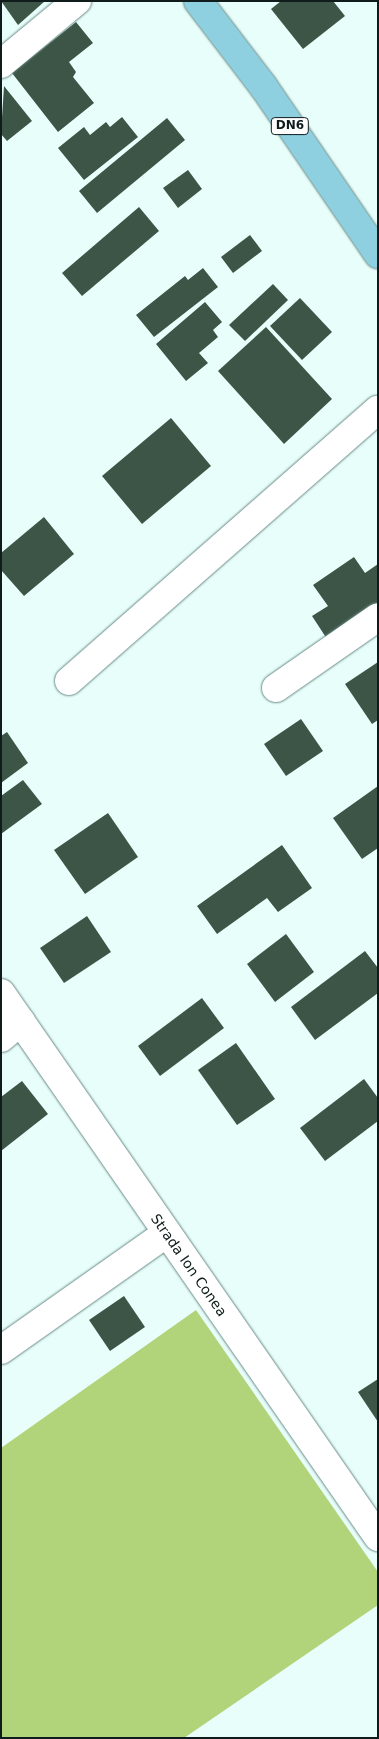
<!DOCTYPE html>
<style>
body{margin:0}
#map{position:relative;width:379px;height:1739px;overflow:hidden;background:#e8fefb;font-family:"DejaVu Sans",sans-serif}
div>[style]{position:absolute}
.green>*{inset:0;background:#b1d47a}
.building>*{inset:0;background:#3d5546}
.roads{filter:drop-shadow(0 0 1px #698a86) drop-shadow(0 0 1px #698a86)}
.minor>*{height:28px;margin:-14px;padding:0 14px;transform-origin:14px;border-radius:14px;background:#fff}
.major>*{height:28px;margin:-14px;padding:0 14px;transform-origin:14px;border-radius:14px;background:#8ed0e0}
span{translate:-50% -50%;white-space:nowrap;text-align:center;line-height:1.15;-webkit-text-stroke:5px #fff;paint-order:stroke}
.shield-label span{padding:1px 4px;background:#fff;border:1px solid;border-radius:4px;-webkit-text-stroke-width:0}
.shield-label{font-size:12px;color:#0f1c1b;font-weight:700}
.street-label{font-size:14px;color:#0f1c1b}
.frame{position:absolute;inset:0;border:2px solid #0f1c1b;pointer-events:none}
</style>
<div id="map">
<div class="green">
<div style="clip-path:polygon(196px 1310px,378px 1572px,378px 1605px,184px 1738px,1px 1738px,1px 1448px)"></div>
</div>
<div class="building">
<div style="clip-path:polygon(1px 1px,45px 1px,18px 25px)"></div>
<div style="clip-path:polygon(281px 1px,333px 1px,345px 16px,303px 49px,271px 9px)"></div>
<div style="clip-path:polygon(76px 22px,93px 43px,69px 62px,76px 72px,73px 77px,94px 103px,58px 132px,12px 73px)"></div>
<div style="clip-path:polygon(4px 86px,32px 121px,7px 141px,1px 134px)"></div>
<div style="clip-path:polygon(122px 117px,138px 137px,84px 180px,58px 148px,84px 127px,90px 135px,106px 122px,110px 127px)"></div>
<div style="clip-path:polygon(167px 118px,185px 140px,97px 213px,79px 191px)"></div>
<div style="clip-path:polygon(188px 170px,202px 189px,178px 208px,163px 188px)"></div>
<div style="clip-path:polygon(139px 207px,159px 231px,82px 296px,62px 273px)"></div>
<div style="clip-path:polygon(250px 235px,262px 251px,233px 273px,221px 257px)"></div>
<div style="clip-path:polygon(203px 268px,218px 287px,154px 337px,136px 315px,185px 276px,188px 280px)"></div>
<div style="clip-path:polygon(273px 284px,288px 300px,245px 341px,229px 325px)"></div>
<div style="clip-path:polygon(300px 298px,332px 332px,302px 360px,270px 326px)"></div>
<div style="clip-path:polygon(205px 302px,222px 322px,213px 330px,218px 337px,199px 353px,208px 363px,186px 381px,156px 344px)"></div>
<div style="clip-path:polygon(266px 327px,332px 399px,284px 444px,218px 371px)"></div>
<div style="clip-path:polygon(171px 418px,211px 466px,142px 524px,102px 476px)"></div>
<div style="clip-path:polygon(44px 517px,74px 554px,24px 596px,1px 570px,1px 553px)"></div>
<div style="clip-path:polygon(354px 557px,365px 573px,378px 564px,378px 604px,327px 639px,312px 616px,328px 606px,313px 585px)"></div>
<div style="clip-path:polygon(378px 662px,378px 720px,372px 724px,345px 684px)"></div>
<div style="clip-path:polygon(301px 719px,323px 751px,286px 776px,264px 744px)"></div>
<div style="clip-path:polygon(7px 732px,28px 763px,1px 783px,1px 736px)"></div>
<div style="clip-path:polygon(23px 780px,42px 804px,1px 834px,1px 796px)"></div>
<div style="clip-path:polygon(378px 786px,378px 848px,362px 859px,333px 818px)"></div>
<div style="clip-path:polygon(108px 813px,138px 857px,85px 894px,54px 850px)"></div>
<div style="clip-path:polygon(282px 845px,312px 888px,278px 912px,267px 898px,217px 934px,197px 906px)"></div>
<div style="clip-path:polygon(87px 916px,111px 952px,64px 983px,40px 948px)"></div>
<div style="clip-path:polygon(286px 934px,314px 972px,275px 1002px,247px 964px)"></div>
<div style="clip-path:polygon(365px 951px,378px 968px,378px 993px,315px 1040px,291px 1007px)"></div>
<div style="clip-path:polygon(202px 998px,224px 1028px,160px 1076px,138px 1046px)"></div>
<div style="clip-path:polygon(236px 1043px,275px 1099px,237px 1125px,198px 1070px)"></div>
<div style="clip-path:polygon(364px 1079px,378px 1098px,378px 1121px,325px 1161px,300px 1128px)"></div>
<div style="clip-path:polygon(22px 1081px,48px 1114px,1px 1151px,1px 1097px)"></div>
<div style="clip-path:polygon(124px 1296px,145px 1327px,110px 1351px,89px 1320px)"></div>
<div style="clip-path:polygon(378px 1379px,378px 1422px,358px 1392px)"></div>
</div>
<div class="roads">
<div class="minor">
<div style="left:1px;top:64px;width:99px;rotate:-39.7deg"></div>
<div style="left:69px;top:681px;width:411px;rotate:-41.3deg"></div>
<div style="left:276px;top:688px;width:124px;rotate:-34.8deg"></div>
<div style="left:1px;top:993px;width:662px;rotate:55.28deg"></div>
<div style="left:1px;top:1038px;width:26px;rotate:-40deg"></div>
<div style="left:1px;top:1350px;width:203px;rotate:-35.2deg"></div>
</div>
<div class="major">
<div style="left:198px;top:1px;width:107px;rotate:52.6deg"></div>
<div style="left:263px;top:86px;width:204px;rotate:55.6deg"></div>
</div>
</div>
<div class="shield-label">
<span style="left:290px;top:126px">DN6</span>
</div>
<div class="street-label">
<span style="left:189px;top:1265px;rotate:55deg">Strada Ion Conea</span>
</div>
<div class="frame"></div>
</div>
